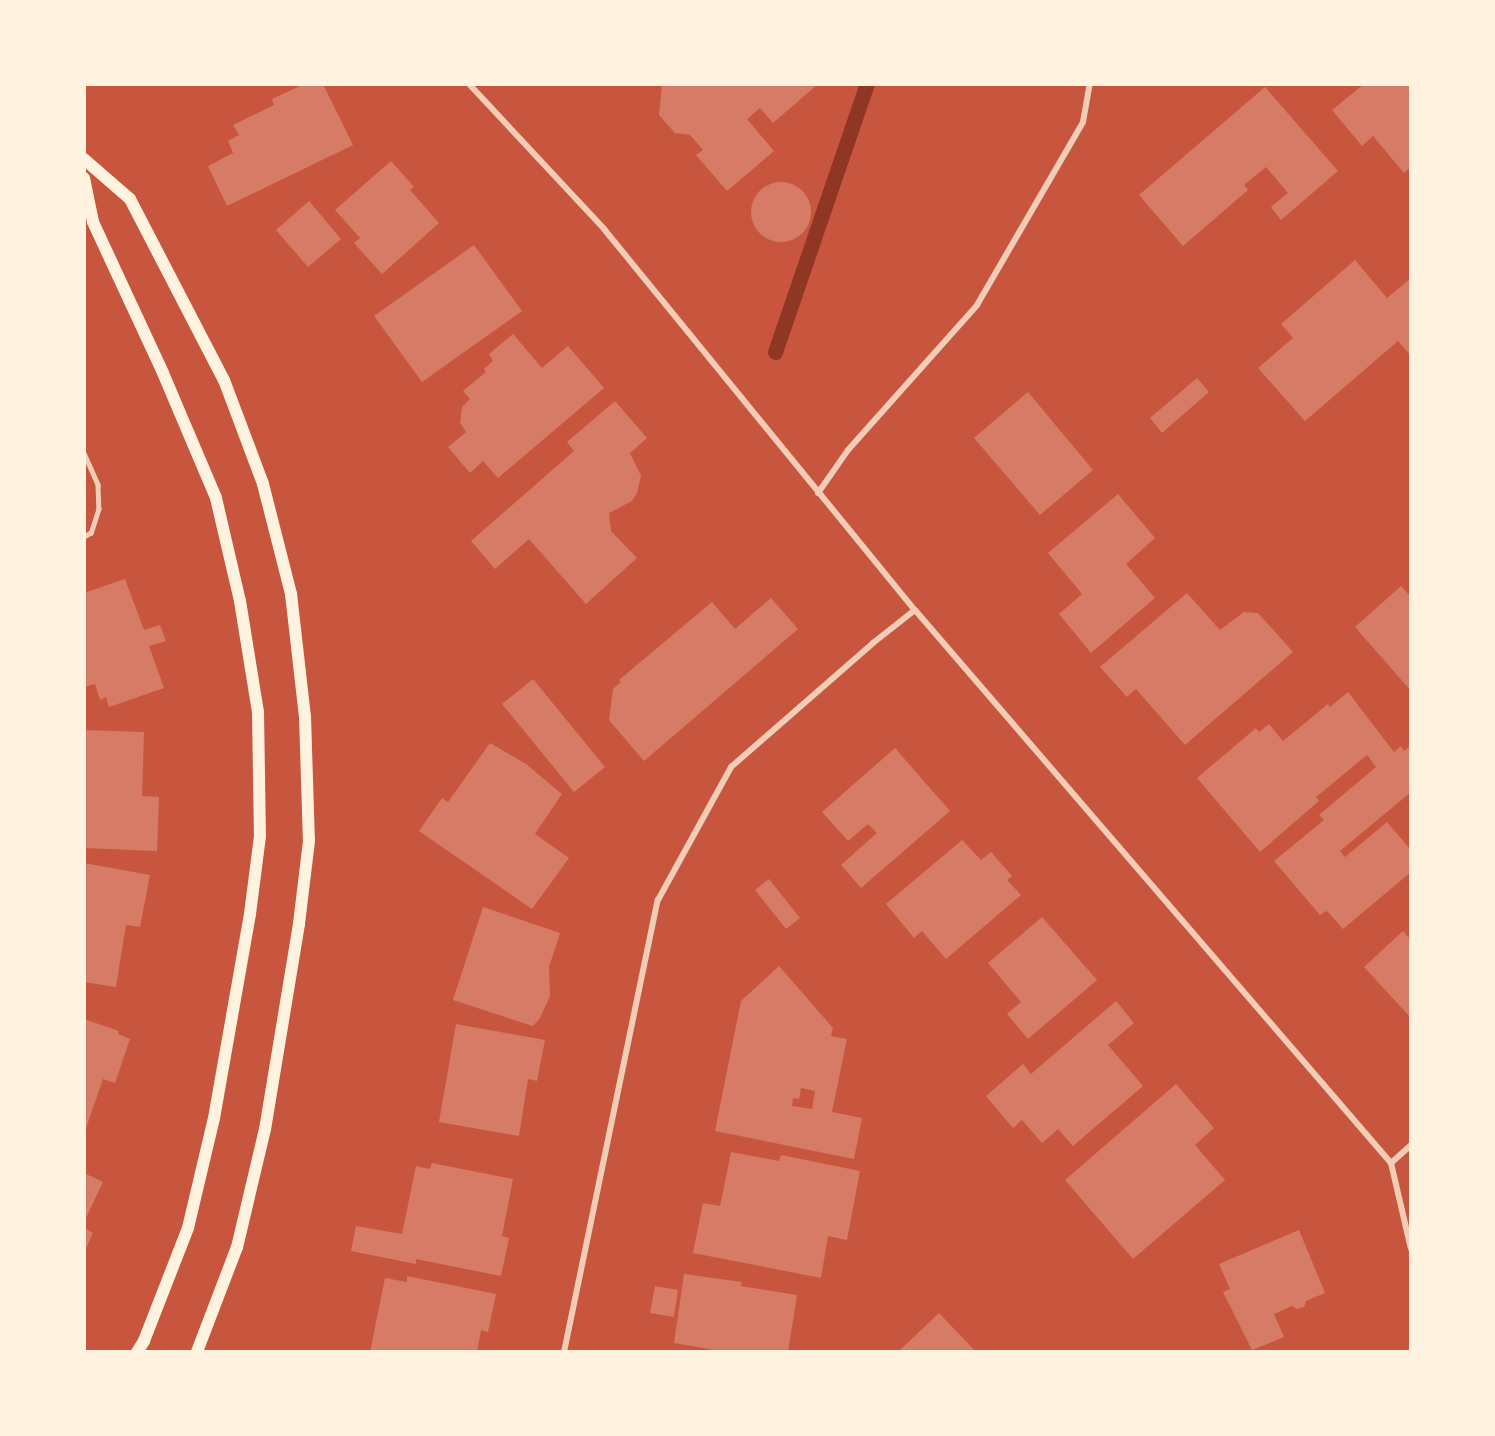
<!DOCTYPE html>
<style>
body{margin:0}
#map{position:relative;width:1495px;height:1436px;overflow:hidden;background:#c8553d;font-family:"Varela Round",sans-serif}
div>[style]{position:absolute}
.stream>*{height:15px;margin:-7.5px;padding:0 7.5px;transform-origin:7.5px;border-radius:7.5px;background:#8f3625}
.building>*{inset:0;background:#d67c66}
.round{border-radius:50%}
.service>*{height:4.5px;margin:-2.25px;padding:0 2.25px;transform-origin:2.25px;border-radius:2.25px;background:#f1ccb7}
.minor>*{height:6px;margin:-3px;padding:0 3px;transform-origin:3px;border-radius:3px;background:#f1ccb7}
.secondary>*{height:12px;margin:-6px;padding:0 6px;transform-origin:6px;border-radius:6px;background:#fff3e0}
span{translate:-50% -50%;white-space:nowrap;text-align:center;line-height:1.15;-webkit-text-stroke:4.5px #fff3e0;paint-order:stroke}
.frame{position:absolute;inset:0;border:86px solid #fff3e0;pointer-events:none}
</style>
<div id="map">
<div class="stream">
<div style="left:775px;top:352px;width:283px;rotate:-71.1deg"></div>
</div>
<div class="building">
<div style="clip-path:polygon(304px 84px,323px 84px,353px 145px,227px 206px,208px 166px,233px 153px,228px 141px,239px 135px,233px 125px,274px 105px,272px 99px)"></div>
<div style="clip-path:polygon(662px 84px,818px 84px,773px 123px,760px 108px,747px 119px,774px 151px,727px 191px,696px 155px,703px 150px,690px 135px,675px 133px,659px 115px)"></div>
<div style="clip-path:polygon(1364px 84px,1411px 84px,1411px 167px,1404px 173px,1373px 136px,1362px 146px,1332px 110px)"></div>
<div style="clip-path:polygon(1265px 87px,1338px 171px,1281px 220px,1271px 207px,1288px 193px,1266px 167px,1244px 185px,1248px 190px,1183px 246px,1139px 195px)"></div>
<div style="clip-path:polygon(391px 161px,414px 187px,410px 190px,439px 223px,382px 274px,354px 243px,360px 238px,335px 210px)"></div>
<div class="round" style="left:751px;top:182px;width:60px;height:60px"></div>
<div style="clip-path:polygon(309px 201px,341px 239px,308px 267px,276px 230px)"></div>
<div style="clip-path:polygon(474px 245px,522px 311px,422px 382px,374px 316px)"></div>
<div style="clip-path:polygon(1355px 260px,1387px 298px,1411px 278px,1411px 356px,1398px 341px,1305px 421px,1258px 368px,1293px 338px,1281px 324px)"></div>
<div style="clip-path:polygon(513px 334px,542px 368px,568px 346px,604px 388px,498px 478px,483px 461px,470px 473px,448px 447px,466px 432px,460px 423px,462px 407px,470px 399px,463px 391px,486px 372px,484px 369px,493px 361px,489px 354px)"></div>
<div style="clip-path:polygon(1197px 378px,1209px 392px,1162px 433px,1150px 418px)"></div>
<div style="clip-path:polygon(1028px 392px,1093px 470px,1040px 515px,974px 438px)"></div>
<div style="clip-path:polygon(615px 401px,647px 438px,630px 453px,641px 476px,637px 493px,632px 501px,609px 513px,611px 531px,637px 558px,586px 604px,529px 539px,495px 569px,471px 541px,574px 451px,567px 442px)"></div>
<div style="clip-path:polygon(1118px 494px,1155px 538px,1126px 564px,1155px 598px,1091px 653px,1059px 614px,1082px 594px,1048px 553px)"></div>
<div style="clip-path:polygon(125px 579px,144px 630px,160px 625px,166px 641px,149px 646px,164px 688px,109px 707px,106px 697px,100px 700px,95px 684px,84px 687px,84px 593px)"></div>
<div style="clip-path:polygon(1401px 586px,1411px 597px,1411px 691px,1355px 627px)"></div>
<div style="clip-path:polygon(1187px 593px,1220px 630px,1244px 612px,1258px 613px,1293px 652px,1185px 745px,1136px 689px,1127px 697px,1100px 667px)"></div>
<div style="clip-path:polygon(771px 598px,798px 629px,644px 761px,609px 720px,613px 689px,621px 682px,619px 680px,712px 602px,735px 629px)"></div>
<div style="clip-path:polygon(533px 679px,605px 767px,574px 792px,502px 704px)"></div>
<div style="clip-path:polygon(1348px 692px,1394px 752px,1401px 746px,1404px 751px,1411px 745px,1411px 792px,1340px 851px,1345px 857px,1387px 822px,1411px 850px,1411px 872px,1343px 929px,1327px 911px,1320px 915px,1274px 861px,1324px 820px,1319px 815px,1376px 767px,1367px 755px,1316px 797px,1319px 801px,1260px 852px,1197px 778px,1256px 728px,1259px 732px,1269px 724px,1283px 741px,1328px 704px,1330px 707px)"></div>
<div style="clip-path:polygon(84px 730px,144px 732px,142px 796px,159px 797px,157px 851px,84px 848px)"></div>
<div style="clip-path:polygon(490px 743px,526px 764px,562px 794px,535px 834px,569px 858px,532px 909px,419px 831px,442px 798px,448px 802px)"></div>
<div style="clip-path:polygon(895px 748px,950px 811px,861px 888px,841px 865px,877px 833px,868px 824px,848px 841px,822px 812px)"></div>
<div style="clip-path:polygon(962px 840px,981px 860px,991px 852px,1012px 876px,1007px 880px,1021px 895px,946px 959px,922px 931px,914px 938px,886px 904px)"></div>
<div style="clip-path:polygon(84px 863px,150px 875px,140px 927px,126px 925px,116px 987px,84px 982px)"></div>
<div style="clip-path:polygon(769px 879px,800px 918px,786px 929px,755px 890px)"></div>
<div style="clip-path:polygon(483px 907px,560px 933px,549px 967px,550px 996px,540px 1018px,533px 1026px,453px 1000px)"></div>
<div style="clip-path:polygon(1042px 917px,1097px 980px,1028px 1039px,1007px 1014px,1021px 1002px,988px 963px)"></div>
<div style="clip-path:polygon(1403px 931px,1411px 940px,1411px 1018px,1364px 967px)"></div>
<div style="clip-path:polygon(evenodd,779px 966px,833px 1028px,831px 1036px,847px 1039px,832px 1112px,862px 1118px,854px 1159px,715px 1131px,741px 1001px,779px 966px,801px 1088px,815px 1091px,812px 1109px,792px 1106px,793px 1098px,799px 1099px,801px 1088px)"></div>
<div style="clip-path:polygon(1116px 1001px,1134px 1023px,1108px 1045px,1143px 1086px,1073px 1146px,1058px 1129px,1042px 1143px,1022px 1120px,1013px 1128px,986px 1096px,1023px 1064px,1031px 1074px)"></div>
<div style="clip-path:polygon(84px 1019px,119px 1031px,118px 1034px,130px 1039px,115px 1083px,103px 1079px,84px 1134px)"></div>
<div style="clip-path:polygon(456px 1024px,545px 1040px,537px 1081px,528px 1079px,519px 1136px,439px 1122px)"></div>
<div style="clip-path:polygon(1176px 1084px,1214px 1128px,1195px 1145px,1225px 1180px,1133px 1259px,1065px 1180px)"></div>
<div style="clip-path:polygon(731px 1152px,779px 1161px,781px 1155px,860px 1171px,847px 1240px,828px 1236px,821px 1278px,693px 1253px,703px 1203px,720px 1206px)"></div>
<div style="clip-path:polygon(432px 1163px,513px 1179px,502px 1236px,509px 1238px,501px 1276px,416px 1259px,416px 1264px,351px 1251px,356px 1226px,402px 1234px,416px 1166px,430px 1169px)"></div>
<div style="clip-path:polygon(84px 1173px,103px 1182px,84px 1222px)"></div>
<div style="clip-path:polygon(84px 1228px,93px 1233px,84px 1253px)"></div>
<div style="clip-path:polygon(1299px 1230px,1325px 1293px,1306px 1301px,1304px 1307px,1297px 1309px,1292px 1306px,1274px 1314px,1284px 1337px,1252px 1350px,1223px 1292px,1230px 1289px,1219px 1264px)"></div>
<div style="clip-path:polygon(684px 1274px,742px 1282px,741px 1286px,797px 1295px,788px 1352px,726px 1352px,674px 1343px)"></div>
<div style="clip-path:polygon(407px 1276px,496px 1294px,488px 1332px,481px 1330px,477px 1352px,370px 1352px,385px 1278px,407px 1282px)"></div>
<div style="clip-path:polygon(655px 1286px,678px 1290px,674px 1317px,650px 1313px)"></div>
<div style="clip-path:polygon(939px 1313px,976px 1352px,898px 1352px)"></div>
</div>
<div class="service">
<div style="left:84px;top:453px;width:35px;rotate:66deg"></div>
<div style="left:98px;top:485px;width:24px;rotate:88deg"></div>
<div style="left:99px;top:509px;width:25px;rotate:108deg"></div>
<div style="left:91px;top:533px;width:8px;rotate:150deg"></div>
</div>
<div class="minor">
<div style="left:469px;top:84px;width:198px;rotate:47deg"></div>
<div style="left:604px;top:229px;width:492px;rotate:50.8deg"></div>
<div style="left:915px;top:610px;width:730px;rotate:49.28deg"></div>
<div style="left:1391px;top:1163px;width:88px;rotate:76.9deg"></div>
<div style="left:818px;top:493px;width:52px;rotate:-55.1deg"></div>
<div style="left:848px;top:450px;width:194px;rotate:-48.3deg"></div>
<div style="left:977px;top:305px;width:211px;rotate:-59.9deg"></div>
<div style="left:1083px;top:122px;width:39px;rotate:-80deg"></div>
<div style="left:1391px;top:1163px;width:27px;rotate:-42deg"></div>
<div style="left:564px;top:1352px;width:462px;rotate:-78.3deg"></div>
<div style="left:658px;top:900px;width:152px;rotate:-61.2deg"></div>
<div style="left:731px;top:767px;width:189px;rotate:-41.1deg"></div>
<div style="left:873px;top:643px;width:53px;rotate:-38.2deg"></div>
</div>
<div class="secondary">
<div style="left:84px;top:159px;width:61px;rotate:41deg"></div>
<div style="left:130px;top:199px;width:204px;rotate:62.6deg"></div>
<div style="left:224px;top:380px;width:111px;rotate:69.4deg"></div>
<div style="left:263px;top:484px;width:114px;rotate:75.7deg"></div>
<div style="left:291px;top:594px;width:123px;rotate:83.5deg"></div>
<div style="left:305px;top:716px;width:125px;rotate:88.2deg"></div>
<div style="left:309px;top:841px;width:84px;rotate:96.9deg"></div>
<div style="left:299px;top:924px;width:208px;rotate:99.4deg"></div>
<div style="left:265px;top:1129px;width:121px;rotate:103.3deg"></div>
<div style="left:237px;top:1247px;width:112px;rotate:110.9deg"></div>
<div style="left:84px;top:178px;width:45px;rotate:78.4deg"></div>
<div style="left:93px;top:222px;width:166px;rotate:65.1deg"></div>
<div style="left:163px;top:373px;width:136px;rotate:67deg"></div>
<div style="left:216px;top:498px;width:106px;rotate:76.9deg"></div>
<div style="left:240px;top:601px;width:112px;rotate:80.8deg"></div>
<div style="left:258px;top:712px;width:124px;rotate:89.1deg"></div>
<div style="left:260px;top:836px;width:79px;rotate:97.3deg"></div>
<div style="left:250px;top:914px;width:207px;rotate:100deg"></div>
<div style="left:214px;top:1118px;width:113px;rotate:103.3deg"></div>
<div style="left:188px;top:1228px;width:121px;rotate:111.3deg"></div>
<div style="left:144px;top:1341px;width:13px;rotate:122deg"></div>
</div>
<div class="frame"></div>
</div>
